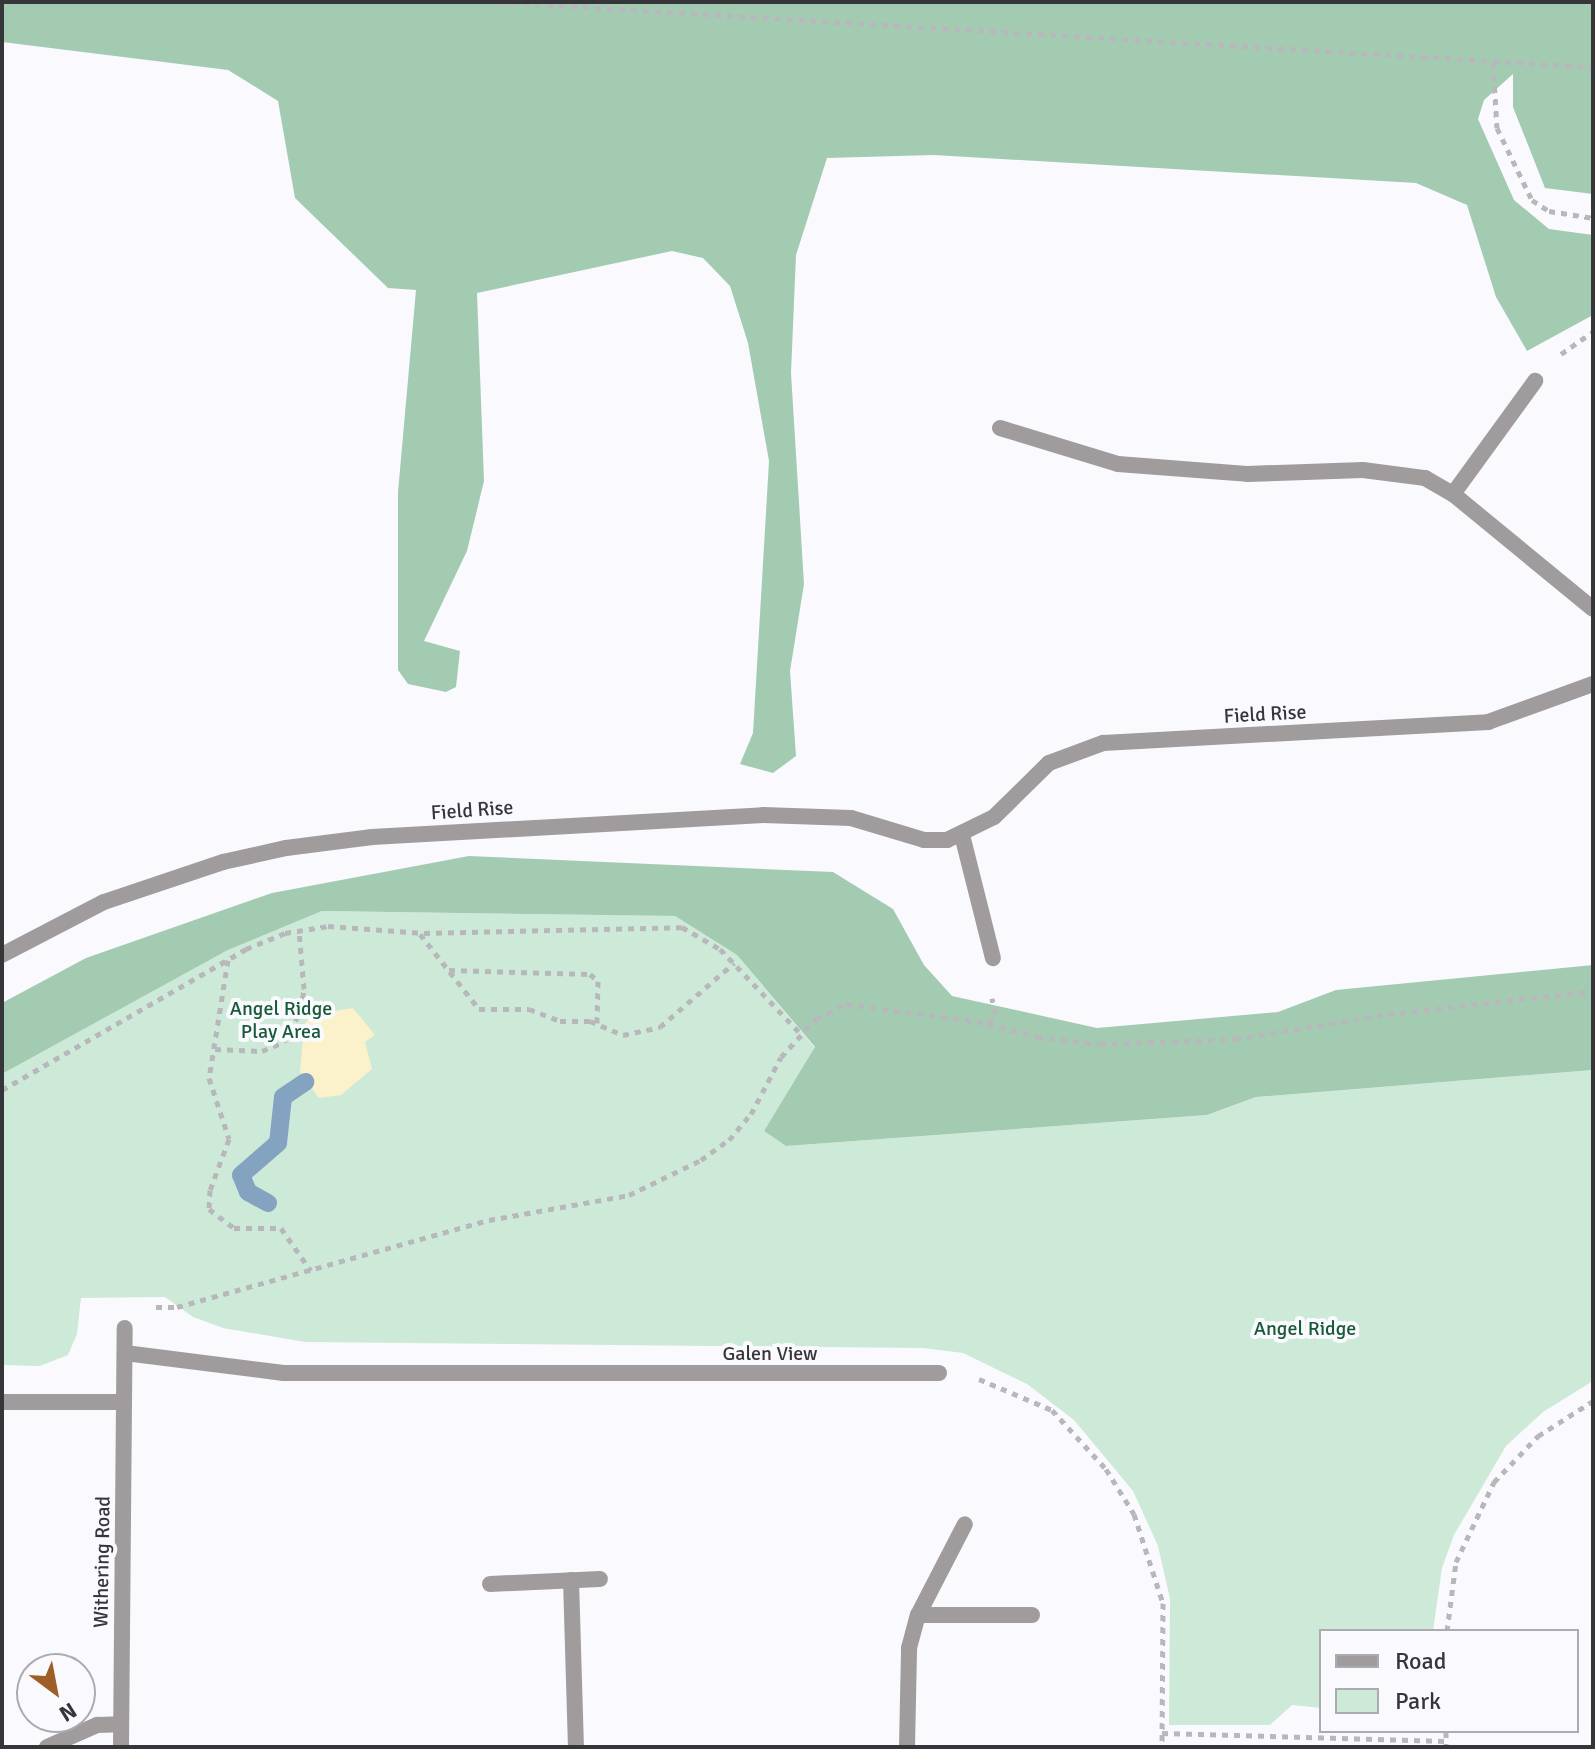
<!DOCTYPE html>
<style>
body{margin:0}
#map{position:relative;width:1595px;height:1749px;overflow:hidden;background:#fafafe;font-family:Signika,sans-serif}
div>[style]{position:absolute}
.green>*{inset:0;background:#cdead8}
.forest>*{inset:0;background:#a3cbb2}
.sand>*{inset:0;background:#fbf1cb}
.stream>*{height:18px;margin:-9px;padding:0 9px;transform-origin:9px;border-radius:9px;background:#84a3c0}
.path>*{height:5px;margin-top:-2.5px;transform-origin:0;background:repeating-linear-gradient(90deg,#b8b8bc 0 6px,transparent 0 12px)}
.service>*{height:16px;margin:-8px;padding:0 8px;transform-origin:8px;border-radius:8px;background:#a09c9d}
.minor>*{height:16px;margin:-8px;padding:0 8px;transform-origin:8px;border-radius:8px;background:#a09c9d}
span{translate:-50% -50%;white-space:nowrap;text-align:center;line-height:1.15;-webkit-text-stroke:8px #fafafe;paint-order:stroke}
.street-label{font-size:20px;color:#36363a}
.park-label{font-size:20px;color:#175939}
.frame{position:absolute;inset:0;border:4px solid #36363a;pointer-events:none}
.legend{position:absolute;left:1319px;top:1629px;width:260px;height:104px;box-sizing:border-box;background:#fafafe;border:2px solid #acacb0;margin:0;padding:10px 14px;list-style:none;font-size:24px;color:#36363a}
.legend li{display:flex;align-items:center;gap:16px;height:40px}
.legend b{width:40px;border:2px solid #acacb0}
.north{position:absolute;left:16px;top:1653px;width:80px;height:80px;box-sizing:border-box;background:#fafafe;border:2px solid #acacb0;border-radius:50%;rotate:148deg;font-size:22px;font-weight:700;line-height:32px;text-align:center;color:#36363a}
.north::after{content:'';display:block;margin:auto;width:28px;height:36px;background:#9e5e28;clip-path:polygon(50% 0,100% 100%,50% 72%,0 100%)}
</style>
<div id="map">
<div class="green">
<div style="clip-path:polygon(322px 911px,675px 916px,737px 955px,815px 1048px,764px 1131px,786px 1146px,1207px 1115px,1256px 1097px,1593px 1070px,1593px 1381px,1543px 1412px,1506px 1446px,1454px 1535px,1442px 1568px,1433px 1631px,1321px 1631px,1321px 1708px,1292px 1705px,1270px 1725px,1169px 1725px,1170px 1599px,1158px 1546px,1133px 1491px,1074px 1420px,1027px 1384px,963px 1353px,923px 1348px,305px 1342px,223px 1328px,193px 1317px,165px 1297px,81px 1298px,77px 1334px,68px 1355px,40px 1366px,2px 1365px,2px 1074px,228px 950px)"></div>
</div>
<div class="forest">
<div style="clip-path:polygon(2px 2px,1593px 2px,1593px 194px,1545px 188px,1513px 107px,1513px 74px,1484px 100px,1478px 119px,1514px 200px,1549px 229px,1593px 235px,1593px 315px,1527px 351px,1496px 297px,1467px 205px,1416px 183px,934px 155px,827px 158px,796px 255px,791px 373px,804px 584px,790px 671px,796px 756px,773px 773px,740px 764px,753px 733px,769px 461px,748px 343px,730px 286px,703px 258px,672px 251px,477px 293px,484px 481px,467px 551px,424px 641px,460px 651px,456px 687px,446px 692px,408px 684px,398px 670px,398px 492px,416px 290px,388px 288px,295px 198px,278px 101px,228px 70px,2px 42px)"></div>
<div style="clip-path:polygon(469px 856px,833px 872px,893px 909px,924px 965px,952px 996px,1097px 1028px,1278px 1012px,1336px 990px,1593px 965px,1593px 1070px,1256px 1097px,1207px 1115px,786px 1146px,764px 1131px,815px 1047px,737px 955px,675px 916px,322px 911px,228px 950px,2px 1074px,2px 1003px,86px 958px,272px 893px)"></div>
</div>
<div class="sand">
<div style="clip-path:polygon(353px 1008px,375px 1035px,365px 1042px,372px 1069px,341px 1095px,319px 1098px,300px 1072px,304px 1025px,311px 1015px)"></div>
</div>
<div class="stream">
<div style="left:268px;top:1203px;width:23px;rotate:-151deg"></div>
<div style="left:248px;top:1192px;width:18px;rotate:-112deg"></div>
<div style="left:241px;top:1175px;width:49px;rotate:-40.9deg"></div>
<div style="left:278px;top:1143px;width:46px;rotate:-83.8deg"></div>
<div style="left:283px;top:1097px;width:27px;rotate:-34deg"></div>
</div>
<div class="path">
<div style="left:499px;top:2px;width:1096px;rotate:3.4deg"></div>
<div style="left:1493px;top:63px;width:65px;rotate:86.5deg"></div>
<div style="left:1497px;top:128px;width:80px;rotate:64.1deg"></div>
<div style="left:1532px;top:200px;width:20px;rotate:33deg"></div>
<div style="left:1549px;top:211px;width:45px;rotate:9deg"></div>
<div style="left:1561px;top:354px;width:39px;rotate:-35deg"></div>
<div style="left:420px;top:934px;width:95px;rotate:51.8deg"></div>
<div style="left:479px;top:1009px;width:50px"></div>
<div style="left:529px;top:1009px;width:33px;rotate:21deg"></div>
<div style="left:560px;top:1021px;width:30px"></div>
<div style="left:590px;top:1021px;width:36px;rotate:23deg"></div>
<div style="left:623px;top:1035px;width:38px;rotate:-12deg"></div>
<div style="left:660px;top:1027px;width:98px;rotate:-40.9deg"></div>
<div style="left:228px;top:960px;width:120px;rotate:99.1deg"></div>
<div style="left:209px;top:1078px;width:64px;rotate:71.8deg"></div>
<div style="left:229px;top:1139px;width:54px;rotate:110.4deg"></div>
<div style="left:210px;top:1190px;width:19px;rotate:93deg"></div>
<div style="left:209px;top:1209px;width:31px;rotate:37deg"></div>
<div style="left:234px;top:1228px;width:47px"></div>
<div style="left:281px;top:1228px;width:52px;rotate:55.1deg"></div>
<div style="left:449px;top:970px;width:141px;rotate:1.6deg"></div>
<div style="left:590px;top:974px;width:11px;rotate:41deg"></div>
<div style="left:598px;top:981px;width:42px;rotate:91.4deg"></div>
<div style="left:988px;top:1023px;width:51px;rotate:15.9deg"></div>
<div style="left:1037px;top:1037px;width:63px;rotate:6.3deg"></div>
<div style="left:1100px;top:1044px;width:135px;rotate:-2.1deg"></div>
<div style="left:1235px;top:1039px;width:155px;rotate:-9.3deg"></div>
<div style="left:1388px;top:1014px;width:206px;rotate:-6.4deg"></div>
<div style="left:215px;top:1049px;width:47px;rotate:2.4deg"></div>
<div style="left:262px;top:1051px;width:24px;rotate:-22deg"></div>
<div style="left:284px;top:1042px;width:36px;rotate:-62deg"></div>
<div style="left:301px;top:1010px;width:21px;rotate:-82deg"></div>
<div style="left:304px;top:989px;width:60px;rotate:-94.8deg"></div>
<div style="left:2px;top:1090px;width:282px;rotate:-30deg"></div>
<div style="left:246px;top:949px;width:42px;rotate:-22.3deg"></div>
<div style="left:285px;top:933px;width:44px;rotate:-9.2deg"></div>
<div style="left:328px;top:926px;width:96px;rotate:4.2deg"></div>
<div style="left:424px;top:933px;width:258px;rotate:-1.3deg"></div>
<div style="left:682px;top:927px;width:44px;rotate:30.1deg"></div>
<div style="left:720px;top:949px;width:115px;rotate:46.4deg"></div>
<div style="left:156px;top:1307px;width:21px"></div>
<div style="left:177px;top:1307px;width:324px;rotate:-15.6deg"></div>
<div style="left:489px;top:1220px;width:142px;rotate:-10.1deg"></div>
<div style="left:629px;top:1195px;width:80px;rotate:-25.9deg"></div>
<div style="left:701px;top:1160px;width:34px;rotate:-36deg"></div>
<div style="left:729px;top:1140px;width:34px;rotate:-50deg"></div>
<div style="left:751px;top:1114px;width:64px;rotate:-62.2deg"></div>
<div style="left:781px;top:1057px;width:52px;rotate:-47.4deg"></div>
<div style="left:816px;top:1019px;width:34px;rotate:-27deg"></div>
<div style="left:846px;top:1004px;width:143px;rotate:7.6deg"></div>
<div style="left:988px;top:1023px;width:11px;rotate:-52deg"></div>
<div style="left:995px;top:1014px;width:16px;rotate:-101deg"></div>
<div style="left:979px;top:1379px;width:79px;rotate:23deg"></div>
<div style="left:1052px;top:1410px;width:80px;rotate:47.5deg"></div>
<div style="left:1106px;top:1469px;width:53px;rotate:58.1deg"></div>
<div style="left:1134px;top:1514px;width:94px;rotate:72deg"></div>
<div style="left:1163px;top:1603px;width:144px;rotate:90.4deg"></div>
<div style="left:1447px;top:1631px;width:70px;rotate:-82.6deg"></div>
<div style="left:1456px;top:1562px;width:89px;rotate:-64.6deg"></div>
<div style="left:1494px;top:1482px;width:64px;rotate:-46.3deg"></div>
<div style="left:1538px;top:1436px;width:65px;rotate:-32.5deg"></div>
<div style="left:1446px;top:1731px;width:16px;rotate:90deg"></div>
<div style="left:1162px;top:1733px;width:284px;rotate:1.6deg"></div>
</div>
<div class="service">
<div style="left:571px;top:1580px;width:167px;rotate:88.3deg"></div>
<div style="left:490px;top:1584px;width:110px;rotate:-2.6deg"></div>
<div style="left:918px;top:1615px;width:114px"></div>
<div style="left:907px;top:1747px;width:99px;rotate:-88.8deg"></div>
<div style="left:909px;top:1648px;width:34px;rotate:-75deg"></div>
<div style="left:918px;top:1615px;width:102px;rotate:-62.7deg"></div>
</div>
<div class="minor">
<div style="left:1000px;top:428px;width:123px;rotate:17deg"></div>
<div style="left:1118px;top:464px;width:129px;rotate:4.4deg"></div>
<div style="left:1247px;top:474px;width:116px;rotate:-2deg"></div>
<div style="left:1363px;top:470px;width:63px;rotate:7.4deg"></div>
<div style="left:1425px;top:478px;width:32px;rotate:30deg"></div>
<div style="left:1453px;top:494px;width:181px;rotate:39.4deg"></div>
<div style="left:1453px;top:494px;width:140px;rotate:-54deg"></div>
<div style="left:962px;top:835px;width:127px;rotate:75.9deg"></div>
<div style="left:2px;top:955px;width:115px;rotate:-27.5deg"></div>
<div style="left:104px;top:902px;width:126px;rotate:-18.6deg"></div>
<div style="left:223px;top:862px;width:65px;rotate:-12.5deg"></div>
<div style="left:286px;top:848px;width:87px;rotate:-7.3deg"></div>
<div style="left:372px;top:837px;width:392px;rotate:-3.2deg"></div>
<div style="left:763px;top:815px;width:88px;rotate:2deg"></div>
<div style="left:851px;top:818px;width:76px;rotate:16.8deg"></div>
<div style="left:924px;top:840px;width:23px"></div>
<div style="left:947px;top:840px;width:52px;rotate:-26.1deg"></div>
<div style="left:994px;top:817px;width:77px;rotate:-44.5deg"></div>
<div style="left:1049px;top:763px;width:58px;rotate:-20.3deg"></div>
<div style="left:1103px;top:743px;width:386px;rotate:-3.1deg"></div>
<div style="left:1488px;top:722px;width:112px;rotate:-19.9deg"></div>
<div style="left:125px;top:1353px;width:160px;rotate:7.2deg"></div>
<div style="left:284px;top:1373px;width:655px"></div>
<div style="left:2px;top:1402px;width:122px"></div>
<div style="left:47px;top:1747px;width:55px;rotate:-23.7deg"></div>
<div style="left:97px;top:1725px;width:23px;rotate:-2deg"></div>
<div style="left:121px;top:1747px;width:419px;rotate:-89.5deg"></div>
</div>
<div class="street-label">
<span style="left:1265px;top:714px;rotate:-3deg">Field Rise</span>
<span style="left:472px;top:810px;rotate:-4deg">Field Rise</span>
<span style="left:770px;top:1353px">Galen View</span>
<span style="left:102px;top:1562px;rotate:-89deg">Withering Road</span>
</div>
<div class="park-label">
<span style="left:281px;top:1020px">Angel Ridge<br>Play Area</span>
<span style="left:1305px;top:1328px">Angel Ridge</span>
</div>
<div class="frame"></div>
<ul class="legend">
<li><b style="height:10px;background:#a09c9d"></b>Road</li>
<li><b style="height:22px;background:#cdead8"></b>Park</li>
</ul>
<div class="north">N</div>
</div>
